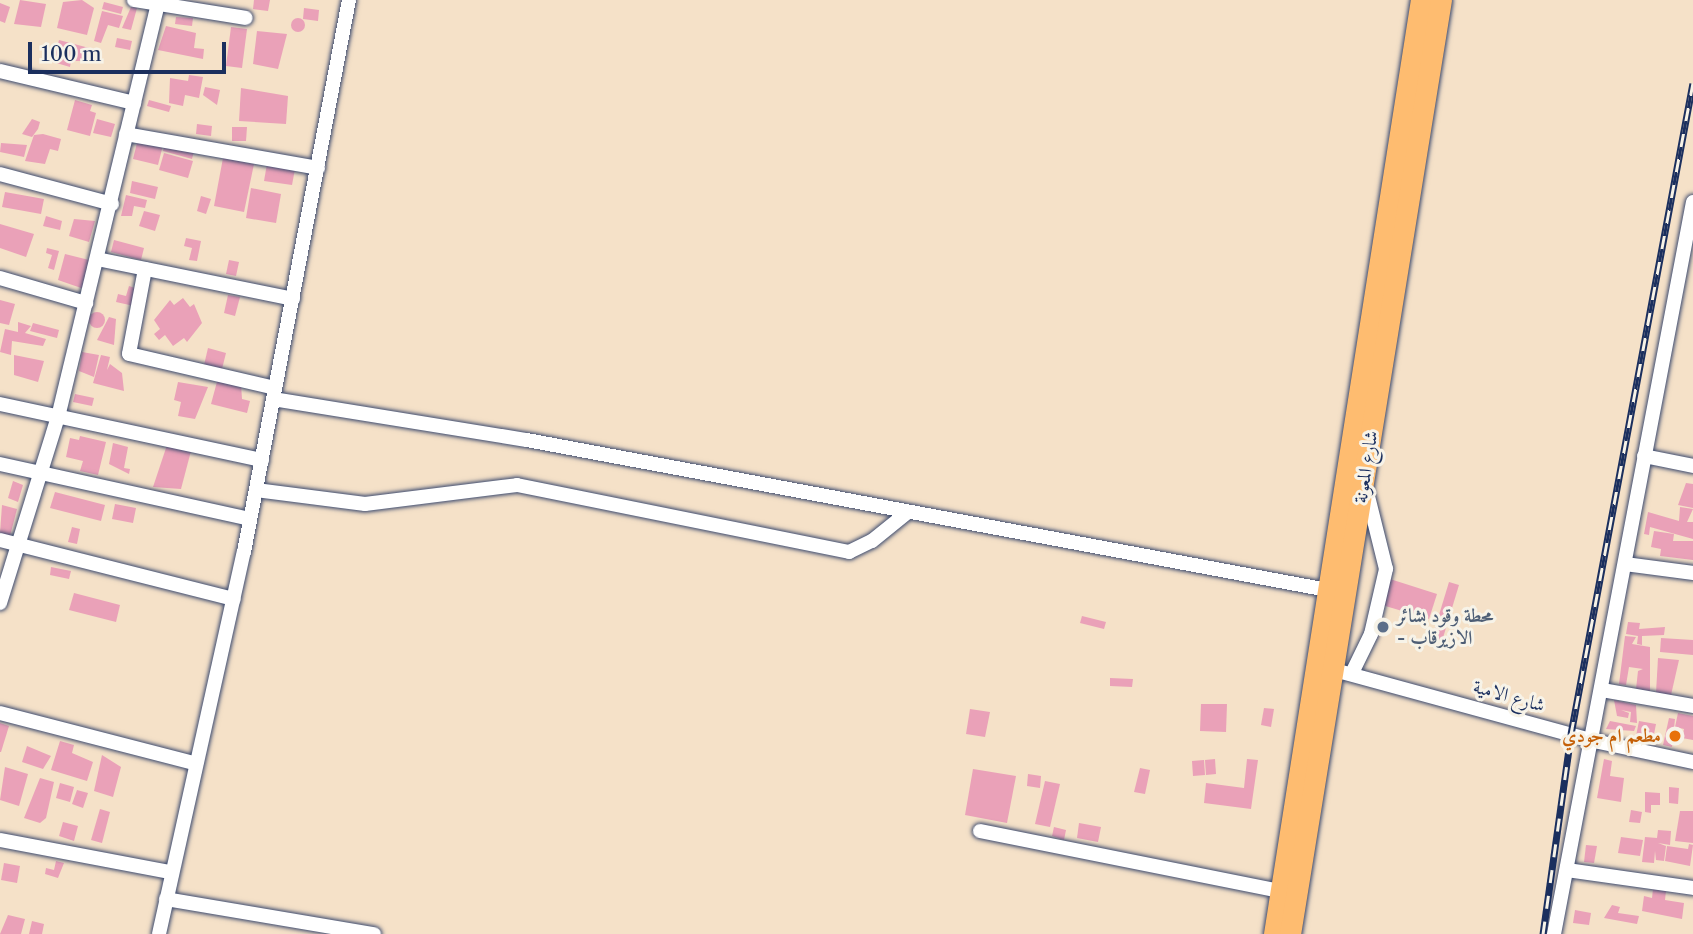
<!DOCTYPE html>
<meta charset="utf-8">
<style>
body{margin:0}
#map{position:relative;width:1693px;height:934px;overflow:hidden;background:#f5e1c8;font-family:"Libre Caslon Text",Amiri,serif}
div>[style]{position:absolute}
.building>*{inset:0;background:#eaa1b8}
.round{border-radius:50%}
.roads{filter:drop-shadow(0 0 2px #3c4a6e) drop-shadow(0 0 2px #3c4a6e)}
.minor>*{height:14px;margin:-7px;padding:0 7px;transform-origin:7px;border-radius:7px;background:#fff}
.highway>*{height:21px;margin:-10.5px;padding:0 10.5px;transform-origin:10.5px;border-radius:10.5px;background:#febc70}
.rail>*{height:7px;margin-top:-3.5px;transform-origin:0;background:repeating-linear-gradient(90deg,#f7f3e8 0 13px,#1b2f5e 0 26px);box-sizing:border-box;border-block:2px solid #1b2f5e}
.dots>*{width:19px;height:19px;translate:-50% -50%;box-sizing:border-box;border:4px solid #f7f3e8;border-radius:50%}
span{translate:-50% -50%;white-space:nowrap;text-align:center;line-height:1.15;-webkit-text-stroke:6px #f7f3e8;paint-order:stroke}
.street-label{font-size:19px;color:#1b2f5e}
.service-label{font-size:19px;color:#4e5e75;font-weight:700}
.left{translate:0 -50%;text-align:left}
.food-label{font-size:19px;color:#c56008;font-weight:700}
.right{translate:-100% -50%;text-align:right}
.scale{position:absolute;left:28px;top:42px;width:198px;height:32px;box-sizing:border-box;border:4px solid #1b2f5e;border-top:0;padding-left:9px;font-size:21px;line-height:24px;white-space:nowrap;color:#1b2f5e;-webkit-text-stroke:5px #f7f3e8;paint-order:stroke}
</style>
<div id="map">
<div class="building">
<div style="clip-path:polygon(20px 0,46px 4px,41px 27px,14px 24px)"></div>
<div style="clip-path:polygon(82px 0,94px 8px,87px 35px,57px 28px,63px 2px)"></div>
<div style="clip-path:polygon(254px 0,270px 0,268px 11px,253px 9px)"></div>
<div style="clip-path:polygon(104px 2px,123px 7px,121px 14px,102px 9px)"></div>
<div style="clip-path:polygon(0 3px,10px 7px,5px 23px,0 21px)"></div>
<div style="clip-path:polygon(131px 7px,137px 8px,131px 30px,122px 28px)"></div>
<div style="clip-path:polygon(304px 8px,319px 10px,318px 21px,303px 19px)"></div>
<div style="clip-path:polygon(102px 11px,123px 16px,119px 28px,108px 25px,101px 43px,94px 41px)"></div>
<div style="clip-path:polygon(176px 17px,193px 18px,192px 26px,175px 24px)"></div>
<div class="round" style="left:291px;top:18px;width:14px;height:14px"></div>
<div style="clip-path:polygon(166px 26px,196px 33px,194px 48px,204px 49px,203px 59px,158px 50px)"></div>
<div style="clip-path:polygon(231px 27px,247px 29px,242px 68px,226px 66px)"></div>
<div style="clip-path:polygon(257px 31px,287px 34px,278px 69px,253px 64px)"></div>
<div style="clip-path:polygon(117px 38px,132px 41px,130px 50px,115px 47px)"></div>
<div style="clip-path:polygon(59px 40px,93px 49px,90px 61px,71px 61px,70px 67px,53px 62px)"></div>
<div style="clip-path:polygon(189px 75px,203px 77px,199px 98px,185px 95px,183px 106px,169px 103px,170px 78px,188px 81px)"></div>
<div style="clip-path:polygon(205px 87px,220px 90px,217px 105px,203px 95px)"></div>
<div style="clip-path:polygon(241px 88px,288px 96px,286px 124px,239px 121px)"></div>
<div style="clip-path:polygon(75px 100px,92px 105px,90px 111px,96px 113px,90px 136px,67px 130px)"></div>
<div style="clip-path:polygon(149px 100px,171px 106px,169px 112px,147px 106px)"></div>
<div style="clip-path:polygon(32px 119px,40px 122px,38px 129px,32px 137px,22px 134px)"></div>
<div style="clip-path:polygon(97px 119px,115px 124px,111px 137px,93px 133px)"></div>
<div style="clip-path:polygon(197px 124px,212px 126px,211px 136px,196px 134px)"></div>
<div style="clip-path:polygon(232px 127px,247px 127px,246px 141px,232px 141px)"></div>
<div style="clip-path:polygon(43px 134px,61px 139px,58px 151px,50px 149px,45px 164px,25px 161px,34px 135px)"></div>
<div style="clip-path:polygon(138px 139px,163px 145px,158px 165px,133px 159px)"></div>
<div style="clip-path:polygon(1px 143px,27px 145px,24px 157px,0 152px)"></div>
<div style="clip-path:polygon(165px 143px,194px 151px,192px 159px,163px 151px)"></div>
<div style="clip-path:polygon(164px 153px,193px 161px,188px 178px,159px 170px)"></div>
<div style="clip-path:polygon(223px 158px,254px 164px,244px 212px,214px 206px)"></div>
<div style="clip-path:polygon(267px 164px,295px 169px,292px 185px,264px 181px)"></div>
<div style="clip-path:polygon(132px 181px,158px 187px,155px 199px,130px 193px)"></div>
<div style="clip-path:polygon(251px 188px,281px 194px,276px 223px,246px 218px)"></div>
<div style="clip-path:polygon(5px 192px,44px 199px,41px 214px,2px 207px)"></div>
<div style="clip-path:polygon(126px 195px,147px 200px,145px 208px,134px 206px,132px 216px,121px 216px)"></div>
<div style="clip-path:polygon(201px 196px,211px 199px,206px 214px,197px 211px)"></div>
<div style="clip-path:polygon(144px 211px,160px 215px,155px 231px,139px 226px)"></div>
<div style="clip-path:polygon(46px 216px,62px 221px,60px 230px,43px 226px)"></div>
<div style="clip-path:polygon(74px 219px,95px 221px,89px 242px,69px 236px)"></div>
<div style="clip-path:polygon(0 224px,34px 234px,26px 257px,0 248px)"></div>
<div style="clip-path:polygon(186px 238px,201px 241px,197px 261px,189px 260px,192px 248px,184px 246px)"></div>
<div style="clip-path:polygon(114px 240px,144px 248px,141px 260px,111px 252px)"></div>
<div style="clip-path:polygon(47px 248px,59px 251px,54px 270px,48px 268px,52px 255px,46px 253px)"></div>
<div style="clip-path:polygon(65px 254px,89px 260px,84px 289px,58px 280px)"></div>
<div style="clip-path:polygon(229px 260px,239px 262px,236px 276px,226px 274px)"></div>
<div style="clip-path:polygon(129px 286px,138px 289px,134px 306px,116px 302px,118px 294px,126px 296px)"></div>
<div style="clip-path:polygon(228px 295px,240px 297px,235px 316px,224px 313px)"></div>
<div style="clip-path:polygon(183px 298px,190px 307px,194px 304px,202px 323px,187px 342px,184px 338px,173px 346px,165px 335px,159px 340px,154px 334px,160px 329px,154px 320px,170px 300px,174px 305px)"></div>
<div style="clip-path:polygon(0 300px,15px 304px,9px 325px,0 323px)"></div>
<div class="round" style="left:89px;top:312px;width:16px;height:16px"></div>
<div style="clip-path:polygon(109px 317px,116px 319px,114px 345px,97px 340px)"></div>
<div style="clip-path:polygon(18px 322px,31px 326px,25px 333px,46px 339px,43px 346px,12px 341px,11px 355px,0 352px,5px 329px,18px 332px)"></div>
<div style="clip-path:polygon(33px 323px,59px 330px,57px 338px,30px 331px)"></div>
<div style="clip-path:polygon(208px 348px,226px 353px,222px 369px,204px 365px)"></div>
<div style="clip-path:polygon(82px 352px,99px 355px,94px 377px,79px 371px)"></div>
<div style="clip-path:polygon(14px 355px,44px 361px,38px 382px,14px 375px)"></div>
<div style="clip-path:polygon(101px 355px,110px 357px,107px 370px,110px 364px,122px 373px,124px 391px,93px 383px)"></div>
<div style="clip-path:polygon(218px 378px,241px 384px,242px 399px,250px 401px,247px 413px,211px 404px)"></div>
<div style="clip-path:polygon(178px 382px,208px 387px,195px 419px,178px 416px,181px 402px,174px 400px)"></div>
<div style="clip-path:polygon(75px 394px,94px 398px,92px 406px,73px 402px)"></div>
<div style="clip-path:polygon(80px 436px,106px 442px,98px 475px,80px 471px,83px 461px,66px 457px,70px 438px,79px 440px)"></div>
<div style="clip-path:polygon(113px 443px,128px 447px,124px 468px,130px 469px,129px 474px,109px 464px)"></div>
<div style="clip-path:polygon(167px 445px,191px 451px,181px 489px,153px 487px)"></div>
<div style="clip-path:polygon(13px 481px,23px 485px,18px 502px,8px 498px)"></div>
<div style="clip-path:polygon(1686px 483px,1693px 484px,1693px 508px,1678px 505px)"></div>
<div style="clip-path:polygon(55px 492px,105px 505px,101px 521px,50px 508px)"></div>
<div style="clip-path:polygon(115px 504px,136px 508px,133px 523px,112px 519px)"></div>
<div style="clip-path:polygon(2px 505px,17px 509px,10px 536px,0 533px)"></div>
<div style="clip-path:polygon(1680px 507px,1693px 509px,1687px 522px,1693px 522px,1693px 539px,1650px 527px,1649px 535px,1644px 534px,1648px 512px,1679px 521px)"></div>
<div style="clip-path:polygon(72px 527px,80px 529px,77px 544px,68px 542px)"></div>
<div style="clip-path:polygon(1654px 531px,1674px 534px,1673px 541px,1693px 541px,1693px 560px,1660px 556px,1661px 549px,1651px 547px)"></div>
<div style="clip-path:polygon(51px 567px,71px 571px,69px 579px,50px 575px)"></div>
<div style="clip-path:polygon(1390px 579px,1437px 594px,1429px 619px,1382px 605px)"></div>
<div style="clip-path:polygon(1449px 582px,1459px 585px,1442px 641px,1432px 638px)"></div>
<div style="clip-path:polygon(74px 593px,120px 605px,116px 622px,69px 610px)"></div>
<div style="clip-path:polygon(1082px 616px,1106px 622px,1104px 629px,1080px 623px)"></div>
<div style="clip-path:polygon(1628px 622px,1640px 623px,1639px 629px,1665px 627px,1664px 635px,1642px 636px,1642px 645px,1637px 644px,1638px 636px,1626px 634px)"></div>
<div style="clip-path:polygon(1625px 636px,1636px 637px,1632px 644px,1650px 647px,1650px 691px,1636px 689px,1638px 671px,1643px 669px,1629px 667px,1626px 685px,1619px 684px)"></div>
<div style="clip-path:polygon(1661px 638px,1693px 640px,1693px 655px,1660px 652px)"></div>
<div style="clip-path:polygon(1658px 658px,1679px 660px,1671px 695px,1656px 693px)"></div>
<div style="clip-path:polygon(1110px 678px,1133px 679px,1132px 687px,1110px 686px)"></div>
<div style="clip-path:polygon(1614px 700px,1636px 705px,1637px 723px,1630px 722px,1631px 712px,1621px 710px,1629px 713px,1628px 718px,1617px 716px)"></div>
<div style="clip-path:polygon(1201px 704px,1227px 704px,1226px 732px,1200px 731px)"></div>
<div style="clip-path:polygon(1264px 708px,1274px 709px,1271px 727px,1261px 725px)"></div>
<div style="clip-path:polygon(970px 709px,990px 712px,985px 737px,966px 734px)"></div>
<div style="clip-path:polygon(1678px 713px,1693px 716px,1693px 740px,1682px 738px,1684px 729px,1675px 727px)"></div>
<div style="clip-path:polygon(1669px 718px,1675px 719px,1672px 747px,1663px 745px)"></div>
<div style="clip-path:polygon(1610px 721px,1636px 726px,1634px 731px,1606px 729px)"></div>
<div style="clip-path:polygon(1639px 721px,1656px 724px,1653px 739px,1636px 736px)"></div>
<div style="clip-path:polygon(0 723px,9px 726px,1px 752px,0 752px)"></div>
<div style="clip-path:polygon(60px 741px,74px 745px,72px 753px,93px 762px,87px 781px,51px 770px)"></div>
<div style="clip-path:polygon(27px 746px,51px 756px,43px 769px,22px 762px)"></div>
<div style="clip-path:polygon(102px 755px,121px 767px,113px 797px,94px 791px)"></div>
<div style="clip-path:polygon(1215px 759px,1216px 774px,1206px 775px,1205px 760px)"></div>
<div style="clip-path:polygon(1247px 759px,1258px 760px,1251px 809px,1204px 803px,1206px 783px,1244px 788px)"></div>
<div style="clip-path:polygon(1604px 759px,1612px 761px,1610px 776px,1624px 778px,1621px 802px,1597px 798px)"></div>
<div style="clip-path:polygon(1204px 760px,1205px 775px,1193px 776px,1192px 761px)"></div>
<div style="clip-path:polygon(5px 767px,28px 774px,19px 806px,0 800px)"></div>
<div style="clip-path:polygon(1140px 768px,1150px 770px,1145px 794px,1134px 792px)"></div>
<div style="clip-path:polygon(973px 769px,1016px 776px,1007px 823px,965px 815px)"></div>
<div style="clip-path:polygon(1028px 774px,1041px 776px,1040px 788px,1027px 786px)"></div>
<div style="clip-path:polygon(40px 778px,54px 782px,46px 818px,40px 823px,24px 818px)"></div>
<div style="clip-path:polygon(1045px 781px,1060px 784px,1050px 827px,1035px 824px)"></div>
<div style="clip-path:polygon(60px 783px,74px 787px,70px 802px,56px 798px)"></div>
<div style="clip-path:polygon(1669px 787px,1679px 788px,1678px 804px,1669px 803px)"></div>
<div style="clip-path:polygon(77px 790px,88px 793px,83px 808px,72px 804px)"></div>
<div style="clip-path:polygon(1645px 792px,1660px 793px,1660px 805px,1651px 805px,1651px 813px,1645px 812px)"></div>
<div style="clip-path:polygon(100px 809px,110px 812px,102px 843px,91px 840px)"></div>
<div style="clip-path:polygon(1631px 810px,1642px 812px,1640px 823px,1629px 822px)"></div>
<div style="clip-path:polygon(1680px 811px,1693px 811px,1693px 843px,1675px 841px)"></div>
<div style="clip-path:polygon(63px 822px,78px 826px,74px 841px,59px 836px)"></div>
<div style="clip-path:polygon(1079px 823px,1101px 827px,1098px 842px,1077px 838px)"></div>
<div style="clip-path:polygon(1054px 827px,1066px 830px,1064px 840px,1052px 836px)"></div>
<div style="clip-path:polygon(1658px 830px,1671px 831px,1670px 845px,1658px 843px,1666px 846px,1664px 861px,1656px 860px,1655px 851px,1654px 863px,1642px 862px,1645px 837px,1657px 838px)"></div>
<div style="clip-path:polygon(1621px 837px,1643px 840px,1640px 856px,1618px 853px)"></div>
<div style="clip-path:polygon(1689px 844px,1693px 845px,1690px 866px,1665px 861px,1667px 846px,1688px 849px)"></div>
<div style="clip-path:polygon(1586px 845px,1597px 846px,1594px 863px,1584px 862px)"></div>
<div style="clip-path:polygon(56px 861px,64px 863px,58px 878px,45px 874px,46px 868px,54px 870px)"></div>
<div style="clip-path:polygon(4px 863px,20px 866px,17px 883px,1px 880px)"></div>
<div style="clip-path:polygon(1653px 889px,1666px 891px,1665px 900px,1684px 903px,1682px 919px,1642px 911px,1644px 896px,1652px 898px)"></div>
<div style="clip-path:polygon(1612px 905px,1620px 907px,1618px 913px,1639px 916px,1637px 924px,1604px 918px)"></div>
<div style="clip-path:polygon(1575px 910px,1591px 913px,1589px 925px,1573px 923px)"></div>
<div style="clip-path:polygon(8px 915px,25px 919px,21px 934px,0 934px)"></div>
<div style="clip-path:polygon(32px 921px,44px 924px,42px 934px,29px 934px)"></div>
</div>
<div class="roads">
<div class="minor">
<div style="left:134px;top:0;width:113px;rotate:9.1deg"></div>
<div style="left:0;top:71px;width:138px;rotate:13.4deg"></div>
<div style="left:126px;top:134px;width:195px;rotate:10deg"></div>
<div style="left:0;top:174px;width:116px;rotate:15deg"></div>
<div style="left:97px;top:259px;width:200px;rotate:11.5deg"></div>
<div style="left:145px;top:269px;width:86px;rotate:100.7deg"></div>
<div style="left:129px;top:354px;width:150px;rotate:13.1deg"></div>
<div style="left:0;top:278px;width:90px;rotate:16.2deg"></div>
<div style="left:273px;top:399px;width:257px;rotate:9.2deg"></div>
<div style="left:527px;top:440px;width:815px;rotate:10.61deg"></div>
<div style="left:0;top:404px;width:268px;rotate:12.1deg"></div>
<div style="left:1644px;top:456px;width:50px;rotate:11.5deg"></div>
<div style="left:0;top:464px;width:256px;rotate:12.4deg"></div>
<div style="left:256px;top:490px;width:110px;rotate:7.3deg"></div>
<div style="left:365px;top:504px;width:153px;rotate:-7.1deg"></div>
<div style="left:517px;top:485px;width:339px;rotate:11.4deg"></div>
<div style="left:849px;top:552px;width:25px;rotate:-26deg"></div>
<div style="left:872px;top:541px;width:46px;rotate:-38.9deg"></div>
<div style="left:0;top:540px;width:241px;rotate:14.2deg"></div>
<div style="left:1625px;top:564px;width:69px;rotate:7.5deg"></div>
<div style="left:0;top:603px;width:195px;rotate:-72.7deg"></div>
<div style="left:58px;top:417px;width:429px;rotate:-76.4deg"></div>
<div style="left:1327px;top:668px;width:277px;rotate:15.3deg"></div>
<div style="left:1594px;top:741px;width:101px;rotate:12deg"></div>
<div style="left:1352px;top:673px;width:43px;rotate:-64deg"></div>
<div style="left:1371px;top:634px;width:67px;rotate:-77deg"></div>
<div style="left:1386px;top:569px;width:83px;rotate:-103.9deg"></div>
<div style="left:1602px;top:690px;width:92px;rotate:10deg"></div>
<div style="left:0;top:713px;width:200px;rotate:14.5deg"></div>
<div style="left:980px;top:831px;width:307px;rotate:11.3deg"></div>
<div style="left:0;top:840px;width:173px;rotate:10.7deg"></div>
<div style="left:1567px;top:870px;width:127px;rotate:8.1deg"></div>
<div style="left:166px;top:899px;width:211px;rotate:9.6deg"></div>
<div style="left:159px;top:934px;width:391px;rotate:-77.5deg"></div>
<div style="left:244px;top:552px;width:562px;rotate:-79.23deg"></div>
<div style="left:1554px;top:934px;width:745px;rotate:-79.25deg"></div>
</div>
<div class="highway">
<div style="left:1274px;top:934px;width:945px;rotate:-81.06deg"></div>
<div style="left:1290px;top:934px;width:946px;rotate:-80.82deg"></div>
</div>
</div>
<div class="rail">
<div style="left:1543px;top:934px;width:202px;rotate:-82deg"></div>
<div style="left:1571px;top:734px;width:662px;rotate:-79.39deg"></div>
</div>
<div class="dots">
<div style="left:1383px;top:627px;background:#5c6f8a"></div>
<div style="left:1675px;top:736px;background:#e8710a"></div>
</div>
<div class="street-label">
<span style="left:1366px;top:467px;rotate:-81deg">شارع المعونة</span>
<span style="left:1509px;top:696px;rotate:16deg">شارع الامية</span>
</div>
<div class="service-label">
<span class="left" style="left:1397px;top:627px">محطة وقود بشائر<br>- الازيرقاب</span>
</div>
<div class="food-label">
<span class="right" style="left:1661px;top:736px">مطعم ام جودي</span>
</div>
<div class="scale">100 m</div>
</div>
